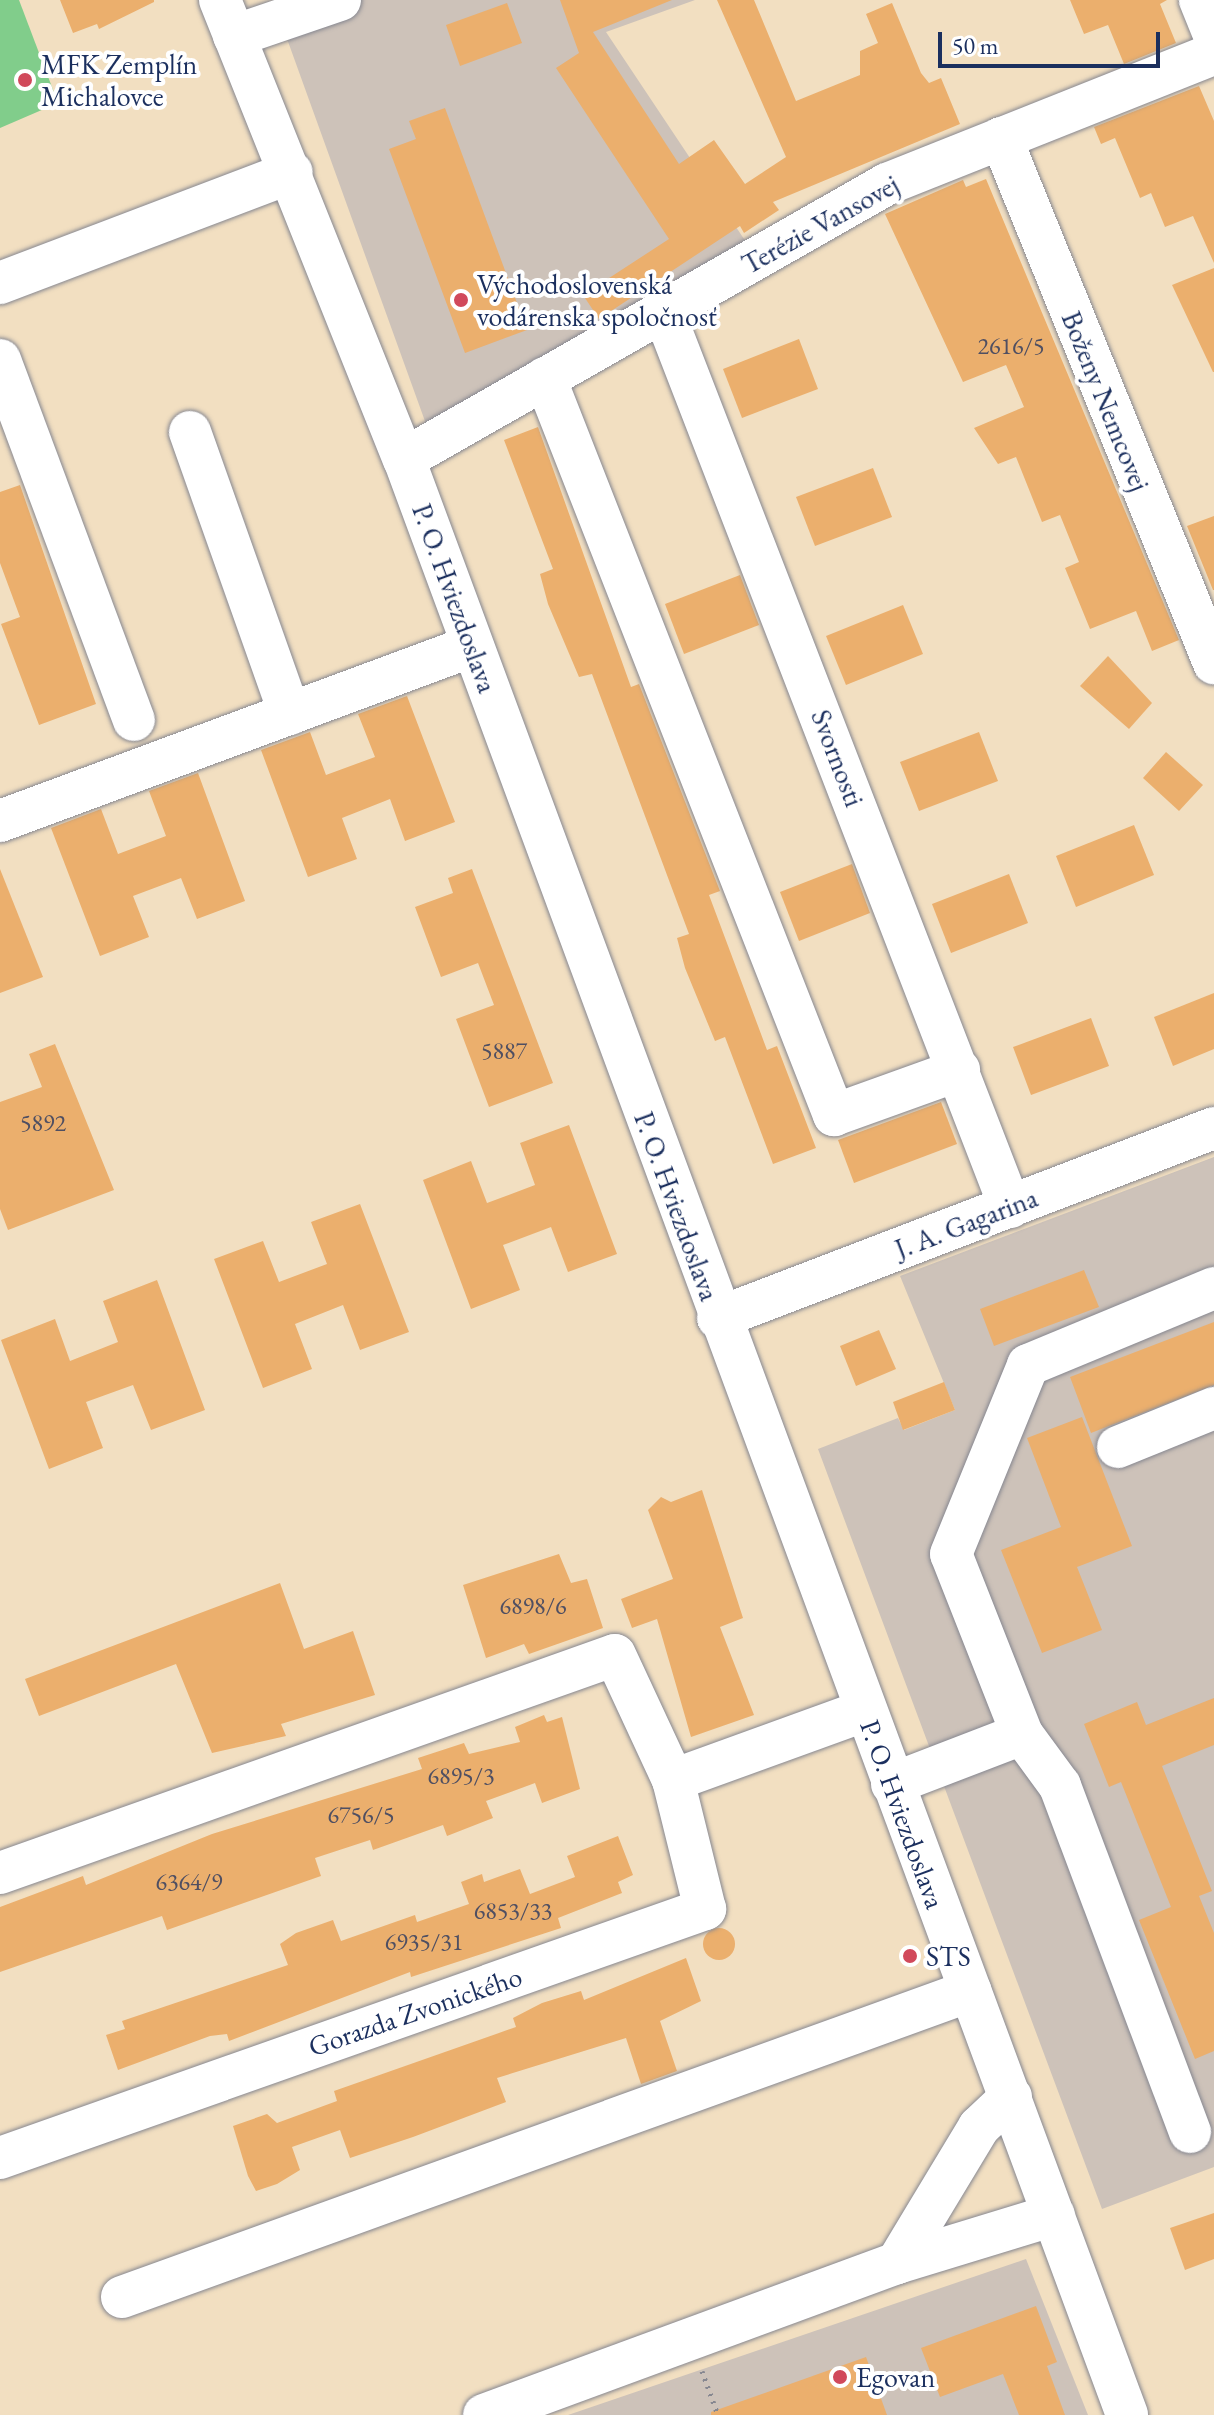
<!DOCTYPE html>
<meta charset="utf-8">
<style>
body{margin:0}
#map{position:relative;width:1214px;height:2415px;overflow:hidden;background:#f2dfc1;font-family:"EB Garamond",serif}
div>[style]{position:absolute}
.industrial>*{inset:0;background:#cdc2b9}
.green>*{inset:0;background:#81cd8b}
.building>*{inset:0;background:#ebaf6d}
.round{border-radius:50%}
.path>*{height:5px;margin-top:-2.5px;transform-origin:0;background:repeating-linear-gradient(90deg,#868790 0 2px,transparent 0 8px)}
.roads{filter:drop-shadow(0 0 2px #868790) drop-shadow(0 0 2px #868790)}
.minor>*{height:42px;margin:-21px;padding:0 21px;transform-origin:21px;border-radius:21px;background:#fff}
.dots>*{width:22px;height:22px;translate:-50% -50%;box-sizing:border-box;border:4px solid #fff;border-radius:50%}
span{translate:-50% -50%;white-space:nowrap;text-align:center;line-height:1.15;-webkit-text-stroke:8px #fff;paint-order:stroke}
.number-label{font-size:24px;color:#4f4f62}
.number-label span{-webkit-text-stroke-width:0}
.poi-label{font-size:28px;color:#1b2f5e}
.left{translate:0 -50%;text-align:left}
.street-label{font-size:28px;color:#1b2f5e}
.scale{position:absolute;left:938px;top:32px;width:222px;height:36px;box-sizing:border-box;border:4px solid #1b2f5e;border-top:0;padding-left:10px;font-size:24px;line-height:28px;white-space:nowrap;color:#1b2f5e;-webkit-text-stroke:6px #fff;paint-order:stroke}
</style>
<div id="map">
<div class="industrial">
<div style="clip-path:polygon(273px 0,695px 0,606px 32px,746px 242px,426px 424px)"></div>
<div style="clip-path:polygon(1214px 1157px,1214px 2167px,1102px 2209px,818px 1449px,898px 1418px,904px 1430px,955px 1410px,900px 1276px)"></div>
<div style="clip-path:polygon(1026px 2259px,1088px 2415px,568px 2415px)"></div>
</div>
<div class="green">
<div style="clip-path:polygon(0 0,19px 0,58px 103px,0 128px)"></div>
</div>
<div class="building">
<div style="clip-path:polygon(60px 0,154px 0,154px 2px,99px 29px,97px 24px,73px 33px)"></div>
<div style="clip-path:polygon(560px 0,672px 0,593px 32px,679px 164px,714px 140px,745px 184px,786px 157px,717px 0,754px 0,796px 101px,860px 75px,860px 51px,878px 43px,866px 14px,892px 3px,921px 73px,929px 83px,941px 78px,960px 124px,773px 202px,779px 210px,744px 233px,740px 226px,599px 319px,583px 295px,669px 239px,556px 68px,579px 53px)"></div>
<div style="clip-path:polygon(1070px 0,1167px 0,1160px 4px,1176px 43px,1124px 64px,1108px 25px,1084px 34px)"></div>
<div style="clip-path:polygon(507px 3px,522px 43px,460px 66px,446px 25px)"></div>
<div style="clip-path:polygon(1199px 86px,1214px 121px,1214px 263px,1193px 216px,1165px 227px,1151px 193px,1140px 198px,1115px 138px,1101px 144px,1094px 127px)"></div>
<div style="clip-path:polygon(445px 108px,527px 330px,465px 353px,389px 149px,416px 139px,409px 121px)"></div>
<div style="clip-path:polygon(986px 179px,1179px 640px,1152px 651px,1136px 611px,1090px 629px,1065px 568px,1079px 562px,1060px 515px,1042px 522px,1016px 457px,998px 464px,974px 428px,1024px 407px,1006px 365px,963px 382px,885px 214px,963px 180px,966px 187px)"></div>
<div style="clip-path:polygon(1214px 268px,1214px 372px,1213px 372px,1172px 285px)"></div>
<div style="clip-path:polygon(799px 339px,818px 389px,742px 418px,723px 369px)"></div>
<div style="clip-path:polygon(538px 427px,631px 687px,639px 684px,720px 891px,709px 895px,767px 1050px,777px 1046px,816px 1148px,773px 1164px,725px 1037px,715px 1041px,685px 968px,677px 938px,689px 934px,592px 674px,579px 677px,548px 604px,540px 574px,553px 569px,504px 440px)"></div>
<div style="clip-path:polygon(873px 468px,892px 517px,815px 546px,796px 497px)"></div>
<div style="clip-path:polygon(20px 485px,96px 704px,39px 725px,1px 624px,20px 617px,0 563px,0 492px)"></div>
<div style="clip-path:polygon(1214px 516px,1214px 590px,1213px 590px,1187px 526px)"></div>
<div style="clip-path:polygon(740px 575px,759px 625px,684px 654px,665px 604px)"></div>
<div style="clip-path:polygon(903px 605px,923px 654px,846px 685px,826px 636px)"></div>
<div style="clip-path:polygon(1108px 656px,1152px 703px,1129px 729px,1080px 686px)"></div>
<div style="clip-path:polygon(407px 696px,455px 822px,405px 841px,390px 799px,342px 818px,357px 859px,308px 877px,261px 750px,310px 732px,326px 775px,375px 757px,358px 714px)"></div>
<div style="clip-path:polygon(979px 732px,998px 781px,919px 811px,900px 762px)"></div>
<div style="clip-path:polygon(1166px 752px,1203px 785px,1179px 811px,1143px 778px)"></div>
<div style="clip-path:polygon(198px 773px,245px 901px,197px 919px,181px 878px,133px 896px,149px 937px,100px 956px,51px 828px,101px 809px,118px 854px,166px 836px,149px 791px)"></div>
<div style="clip-path:polygon(1134px 825px,1154px 875px,1076px 907px,1056px 856px)"></div>
<div style="clip-path:polygon(852px 864px,870px 913px,799px 941px,780px 892px)"></div>
<div style="clip-path:polygon(0 869px,43px 977px,0 993px)"></div>
<div style="clip-path:polygon(472px 869px,553px 1083px,489px 1107px,456px 1019px,494px 1005px,478px 963px,441px 977px,415px 907px,453px 893px,448px 878px)"></div>
<div style="clip-path:polygon(1009px 874px,1028px 923px,951px 953px,932px 904px)"></div>
<div style="clip-path:polygon(1214px 993px,1214px 1049px,1173px 1066px,1154px 1017px)"></div>
<div style="clip-path:polygon(1091px 1018px,1109px 1066px,1031px 1095px,1013px 1047px)"></div>
<div style="clip-path:polygon(55px 1044px,114px 1190px,8px 1230px,0 1209px,0 1102px,42px 1087px,29px 1054px)"></div>
<div style="clip-path:polygon(941px 1102px,957px 1144px,854px 1183px,838px 1140px)"></div>
<div style="clip-path:polygon(569px 1125px,617px 1254px,568px 1272px,551px 1227px,503px 1245px,520px 1290px,471px 1309px,423px 1180px,471px 1161px,487px 1203px,535px 1185px,520px 1143px)"></div>
<div style="clip-path:polygon(360px 1204px,409px 1332px,360px 1350px,343px 1305px,295px 1324px,312px 1369px,263px 1388px,214px 1259px,263px 1241px,279px 1282px,327px 1264px,311px 1222px)"></div>
<div style="clip-path:polygon(1084px 1270px,1099px 1307px,994px 1346px,980px 1309px)"></div>
<div style="clip-path:polygon(157px 1280px,205px 1410px,151px 1430px,133px 1385px,86px 1402px,103px 1448px,49px 1469px,1px 1340px,55px 1319px,70px 1361px,118px 1342px,103px 1301px)"></div>
<div style="clip-path:polygon(1214px 1322px,1214px 1385px,1091px 1433px,1070px 1377px)"></div>
<div style="clip-path:polygon(879px 1330px,896px 1369px,856px 1386px,840px 1346px)"></div>
<div style="clip-path:polygon(944px 1382px,955px 1410px,903px 1430px,893px 1402px)"></div>
<div style="clip-path:polygon(1082px 1417px,1132px 1546px,1077px 1567px,1102px 1630px,1042px 1653px,1001px 1550px,1061px 1527px,1027px 1438px)"></div>
<div style="clip-path:polygon(702px 1490px,743px 1618px,720px 1627px,754px 1715px,691px 1737px,657px 1619px,632px 1628px,621px 1599px,673px 1579px,648px 1510px,661px 1497px,671px 1502px)"></div>
<div style="clip-path:polygon(559px 1554px,571px 1583px,587px 1579px,603px 1628px,529px 1654px,524px 1644px,486px 1658px,463px 1585px)"></div>
<div style="clip-path:polygon(280px 1583px,304px 1649px,353px 1631px,375px 1695px,281px 1724px,286px 1736px,212px 1753px,176px 1664px,39px 1716px,25px 1679px)"></div>
<div style="clip-path:polygon(1214px 1698px,1214px 1745px,1162px 1766px,1212px 1891px,1199px 1896px,1214px 1933px,1214px 2051px,1195px 2059px,1139px 1920px,1171px 1907px,1121px 1782px,1109px 1787px,1084px 1724px,1137px 1702px,1146px 1725px)"></div>
<div style="clip-path:polygon(544px 1715px,547px 1722px,562px 1717px,580px 1789px,542px 1803px,535px 1783px,486px 1801px,493px 1818px,447px 1836px,443px 1825px,373px 1850px,370px 1840px,315px 1858px,321px 1876px,167px 1930px,162px 1916px,0 1972px,0 1907px,83px 1876px,86px 1885px,212px 1834px,422px 1769px,418px 1758px,464px 1743px,469px 1754px,520px 1742px,515px 1727px)"></div>
<div style="clip-path:polygon(618px 1836px,633px 1875px,618px 1882px,622px 1893px,558px 1918px,561px 1928px,411px 1977px,410px 1972px,229px 2041px,227px 2034px,210px 2036px,118px 2070px,106px 2035px,125px 2029px,122px 2021px,288px 1965px,280px 1944px,296px 1933px,333px 1920px,341px 1941px,415px 1915px,417px 1922px,469px 1904px,461px 1882px,482px 1874px,484px 1882px,520px 1869px,530px 1894px,575px 1877px,567px 1856px)"></div>
<div class="round" style="left:703px;top:1928px;width:32px;height:32px"></div>
<div style="clip-path:polygon(686px 1958px,701px 2001px,660px 2021px,677px 2071px,641px 2084px,626px 2038px,497px 2078px,506px 2102px,413px 2137px,350px 2158px,340px 2130px,292px 2147px,300px 2170px,277px 2184px,256px 2191px,248px 2176px,233px 2126px,267px 2114px,277px 2123px,337px 2101px,334px 2091px,516px 2027px,513px 2018px,542px 2003px,581px 1991px,584px 2000px)"></div>
<div style="clip-path:polygon(1214px 2213px,1214px 2259px,1185px 2270px,1170px 2228px)"></div>
<div style="clip-path:polygon(1036px 2306px,1057px 2362px,1047px 2366px,1065px 2415px,1019px 2415px,1003px 2374px,940px 2397px,921px 2348px)"></div>
<div style="clip-path:polygon(866px 2357px,887px 2415px,711px 2415px,711px 2412px)"></div>
</div>
<div class="path">
<div style="left:702px;top:2371px;width:47px;rotate:70deg"></div>
</div>
<div class="roads">
<div class="minor">
<div style="left:220px;top:0;width:495px;rotate:68.2deg"></div>
<div style="left:404px;top:459px;width:2085px;rotate:69.71deg"></div>
<div style="left:1200px;top:0;width:37px;rotate:68deg"></div>
<div style="left:234px;top:36px;width:112px;rotate:-18.8deg"></div>
<div style="left:1001px;top:138px;width:567px;rotate:67.92deg"></div>
<div style="left:0;top:283px;width:312px;rotate:-20.8deg"></div>
<div style="left:663px;top:310px;width:962px;rotate:68.85deg"></div>
<div style="left:0;top:360px;width:384px;rotate:69.6deg"></div>
<div style="left:545px;top:378px;width:792px;rotate:68.59deg"></div>
<div style="left:834px;top:1115px;width:133px;rotate:-19.8deg"></div>
<div style="left:190px;top:432px;width:299px;rotate:70.5deg"></div>
<div style="left:404px;top:459px;width:556px;rotate:-29.66deg"></div>
<div style="left:887px;top:184px;width:352px;rotate:-21.7deg"></div>
<div style="left:0;top:821px;width:503px;rotate:-20.34deg"></div>
<div style="left:718px;top:1318px;width:531px;rotate:-20.96deg"></div>
<div style="left:1118px;top:1447px;width:104px;rotate:-22.1deg"></div>
<div style="left:892px;top:1784px;width:139px;rotate:-21deg"></div>
<div style="left:0;top:1873px;width:652px;rotate:-19.52deg"></div>
<div style="left:615px;top:1655px;width:138px;rotate:65.1deg"></div>
<div style="left:1190px;top:2132px;width:370px;rotate:-110.6deg"></div>
<div style="left:1060px;top:1786px;width:64px;rotate:-126.2deg"></div>
<div style="left:1022px;top:1734px;width:193px;rotate:-111.5deg"></div>
<div style="left:951px;top:1554px;width:204px;rotate:-67.8deg"></div>
<div style="left:1028px;top:1365px;width:201px;rotate:-22.5deg"></div>
<div style="left:0;top:2158px;width:748px;rotate:-19.45deg"></div>
<div style="left:705px;top:1909px;width:133px;rotate:-103.9deg"></div>
<div style="left:673px;top:1780px;width:203px;rotate:-19.9deg"></div>
<div style="left:897px;top:2263px;width:159px;rotate:-58.9deg"></div>
<div style="left:979px;top:2127px;width:44px;rotate:-43.2deg"></div>
<div style="left:122px;top:2297px;width:902px;rotate:-19.84deg"></div>
<div style="left:484px;top:2415px;width:440px;rotate:-20.2deg"></div>
<div style="left:897px;top:2263px;width:164px;rotate:-17deg"></div>
</div>
</div>
<div class="dots">
<div style="left:25px;top:80px;background:#d1495b"></div>
<div style="left:461px;top:300px;background:#d1495b"></div>
<div style="left:910px;top:1956px;background:#d1495b"></div>
<div style="left:840px;top:2377px;background:#d1495b"></div>
</div>
<div class="number-label">
<span style="left:1011px;top:346px">2616/5</span>
<span style="left:504px;top:1051px">5887</span>
<span style="left:43px;top:1123px">5892</span>
<span style="left:533px;top:1606px">6898/6</span>
<span style="left:461px;top:1776px">6895/3</span>
<span style="left:361px;top:1815px">6756/5</span>
<span style="left:189px;top:1882px">6364/9</span>
<span style="left:513px;top:1911px">6853/33</span>
<span style="left:424px;top:1942px">6935/31</span>
</div>
<div class="poi-label">
<span class="left" style="left:41px;top:80px">MFK Zemplín<br>Michalovce</span>
<span class="left" style="left:477px;top:300px">Východoslovenská<br>vodárenska spoločnosť</span>
<span class="left" style="left:926px;top:1956px">STS</span>
<span class="left" style="left:856px;top:2377px">Egovan</span>
</div>
<div class="street-label">
<span style="left:820px;top:224px;rotate:-29deg">Terézie Vansovej</span>
<span style="left:1106px;top:401px;rotate:68deg">Boženy Nemcovej</span>
<span style="left:455px;top:598px;rotate:70deg">P. O. Hviezdoslava</span>
<span style="left:838px;top:758px;rotate:69deg">Svornosti</span>
<span style="left:677px;top:1206px;rotate:70deg">P. O. Hviezdoslava</span>
<span style="left:966px;top:1223px;rotate:-21deg">J. A. Gagarina</span>
<span style="left:903px;top:1814px;rotate:70deg">P. O. Hviezdoslava</span>
<span style="left:415px;top:2011px;rotate:-19deg">Gorazda Zvonického</span>
</div>
<div class="scale">50 m</div>
</div>
